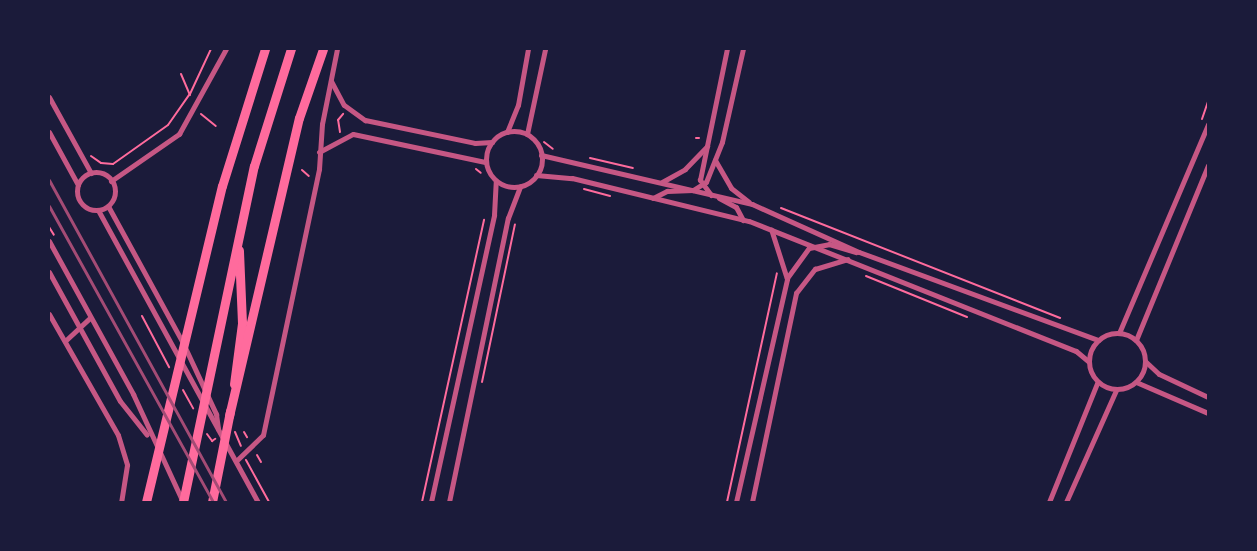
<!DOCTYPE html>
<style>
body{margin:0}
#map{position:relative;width:1257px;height:551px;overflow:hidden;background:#1b1b3a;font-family:Lato,sans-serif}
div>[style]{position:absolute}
.path>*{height:2px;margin:-1px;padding:0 1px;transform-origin:1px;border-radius:1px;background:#ff6b9d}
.minor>*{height:5px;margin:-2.5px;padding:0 2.5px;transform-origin:2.5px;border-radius:2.5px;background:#c65784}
.minor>.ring{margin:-2.5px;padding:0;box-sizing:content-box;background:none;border:5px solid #c65784;border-radius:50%}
.motorway>*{height:9px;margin:-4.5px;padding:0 4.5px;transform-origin:4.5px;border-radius:4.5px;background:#ff6b9d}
.rail>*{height:3px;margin:-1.5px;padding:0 1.5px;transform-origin:1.5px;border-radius:1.5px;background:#a44b75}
span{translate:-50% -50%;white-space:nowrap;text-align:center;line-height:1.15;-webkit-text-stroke:5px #1b1b3a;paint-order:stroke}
.frame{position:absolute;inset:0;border:50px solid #1b1b3a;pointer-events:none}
</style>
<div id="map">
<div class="path">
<div style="left:181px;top:74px;width:23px;rotate:67deg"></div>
<div style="left:201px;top:114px;width:19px;rotate:39deg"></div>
<div style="left:1202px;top:119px;width:18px;rotate:-71deg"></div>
<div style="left:340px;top:132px;width:12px;rotate:-99deg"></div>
<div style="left:338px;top:120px;width:8px;rotate:-50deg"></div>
<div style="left:696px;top:138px;width:3px"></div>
<div style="left:544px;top:142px;width:11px;rotate:38deg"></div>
<div style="left:91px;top:156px;width:12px;rotate:35deg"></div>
<div style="left:101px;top:163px;width:12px;rotate:5deg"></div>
<div style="left:113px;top:164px;width:67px;rotate:-35.3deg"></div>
<div style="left:168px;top:125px;width:38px;rotate:-55deg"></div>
<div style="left:190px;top:94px;width:50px;rotate:-65deg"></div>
<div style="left:590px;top:158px;width:44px;rotate:13.1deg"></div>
<div style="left:476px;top:169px;width:6px;rotate:39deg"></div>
<div style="left:302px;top:170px;width:9px;rotate:41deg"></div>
<div style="left:584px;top:189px;width:27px;rotate:15deg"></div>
<div style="left:781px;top:208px;width:300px;rotate:21.5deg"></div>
<div style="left:49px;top:227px;width:9px;rotate:58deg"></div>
<div style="left:866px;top:276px;width:109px;rotate:22.1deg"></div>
<div style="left:142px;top:316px;width:58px;rotate:62.1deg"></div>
<div style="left:482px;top:382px;width:161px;rotate:-78.2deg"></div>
<div style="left:183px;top:390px;width:21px;rotate:61deg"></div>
<div style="left:235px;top:432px;width:15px;rotate:67deg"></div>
<div style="left:244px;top:432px;width:6px;rotate:59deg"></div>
<div style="left:207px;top:434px;width:9px;rotate:54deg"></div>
<div style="left:212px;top:441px;width:4px;rotate:-34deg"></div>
<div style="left:257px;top:455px;width:8px;rotate:60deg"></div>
<div style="left:246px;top:460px;width:48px;rotate:61.3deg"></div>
<div style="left:422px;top:502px;width:289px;rotate:-77.6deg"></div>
<div style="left:727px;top:502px;width:234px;rotate:-77.7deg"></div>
</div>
<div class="minor">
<div style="left:331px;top:81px;width:27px;rotate:62deg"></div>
<div style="left:344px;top:105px;width:26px;rotate:36deg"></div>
<div style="left:365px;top:120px;width:112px;rotate:11.8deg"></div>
<div style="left:475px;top:143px;width:17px;rotate:-3deg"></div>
<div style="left:49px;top:97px;width:87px;rotate:61.1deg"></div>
<div class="ring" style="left:486px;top:131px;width:51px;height:51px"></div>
<div style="left:49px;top:132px;width:60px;rotate:61.3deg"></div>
<div style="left:507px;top:132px;width:29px;rotate:-68deg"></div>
<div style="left:518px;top:105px;width:57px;rotate:-79.9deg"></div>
<div style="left:527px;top:134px;width:87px;rotate:-78deg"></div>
<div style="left:319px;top:152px;width:38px;rotate:-28deg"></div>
<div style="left:353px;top:134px;width:135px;rotate:12deg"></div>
<div style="left:541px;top:155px;width:217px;rotate:13.1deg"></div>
<div style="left:752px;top:204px;width:117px;rotate:24.2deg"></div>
<div style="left:859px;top:252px;width:255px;rotate:20.2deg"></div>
<div style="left:715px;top:160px;width:32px;rotate:60deg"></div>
<div style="left:731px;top:188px;width:23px;rotate:38deg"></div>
<div class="ring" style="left:77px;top:172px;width:33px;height:33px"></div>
<div style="left:536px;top:175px;width:36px;rotate:5deg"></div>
<div style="left:572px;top:178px;width:182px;rotate:13.7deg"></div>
<div style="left:749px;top:221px;width:352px;rotate:21.7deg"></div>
<div style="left:1076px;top:351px;width:16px;rotate:40deg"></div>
<div style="left:111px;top:181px;width:83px;rotate:-34.7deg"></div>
<div style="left:179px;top:134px;width:97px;rotate:-61.1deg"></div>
<div style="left:662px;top:182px;width:26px;rotate:-29deg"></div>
<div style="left:685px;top:169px;width:32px;rotate:-46deg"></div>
<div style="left:711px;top:195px;width:19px;rotate:-126deg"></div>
<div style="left:700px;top:180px;width:134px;rotate:-78.4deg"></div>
<div style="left:653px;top:198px;width:16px;rotate:-27deg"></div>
<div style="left:667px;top:191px;width:26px;rotate:-2deg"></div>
<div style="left:693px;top:190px;width:15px;rotate:-32deg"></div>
<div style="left:706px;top:182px;width:43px;rotate:-68.2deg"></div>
<div style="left:722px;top:142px;width:95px;rotate:-77.3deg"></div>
<div style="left:719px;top:198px;width:19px;rotate:28deg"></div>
<div style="left:736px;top:207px;width:15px;rotate:62deg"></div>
<div style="left:108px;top:206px;width:154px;rotate:61.3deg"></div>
<div style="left:182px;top:341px;width:81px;rotate:65deg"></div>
<div style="left:216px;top:414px;width:15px;rotate:82deg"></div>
<div style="left:98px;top:210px;width:333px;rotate:61.3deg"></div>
<div style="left:49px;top:241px;width:175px;rotate:61.2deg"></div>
<div style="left:133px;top:394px;width:117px;rotate:65.2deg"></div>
<div style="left:49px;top:272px;width:147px;rotate:61.2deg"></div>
<div style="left:120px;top:401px;width:43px;rotate:51.5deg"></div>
<div style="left:787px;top:278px;width:37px;rotate:-54deg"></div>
<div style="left:809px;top:248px;width:20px;rotate:-11deg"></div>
<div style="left:829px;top:244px;width:28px;rotate:17deg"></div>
<div style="left:49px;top:314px;width:139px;rotate:60.3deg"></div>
<div style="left:118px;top:435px;width:31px;rotate:73deg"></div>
<div style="left:127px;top:465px;width:37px;rotate:99deg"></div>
<div class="ring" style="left:1089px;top:333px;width:51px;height:51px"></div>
<div style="left:1119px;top:333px;width:227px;rotate:-66.9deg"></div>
<div style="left:1136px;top:340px;width:189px;rotate:-67.6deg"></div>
<div style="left:65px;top:341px;width:34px;rotate:-43deg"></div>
<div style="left:1145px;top:361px;width:19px;rotate:43deg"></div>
<div style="left:1159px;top:374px;width:54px;rotate:25.1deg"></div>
<div style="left:1136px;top:382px;width:78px;rotate:23.3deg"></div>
<div style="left:236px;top:461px;width:37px;rotate:-44deg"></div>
<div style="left:263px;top:435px;width:272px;rotate:-78.1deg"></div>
<div style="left:319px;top:169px;width:45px;rotate:-86.2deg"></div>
<div style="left:322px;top:124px;width:76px;rotate:-78.7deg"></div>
<div style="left:431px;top:502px;width:294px;rotate:-77.6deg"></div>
<div style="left:494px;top:215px;width:34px;rotate:-87deg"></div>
<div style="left:449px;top:502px;width:290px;rotate:-78.3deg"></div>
<div style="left:508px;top:218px;width:34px;rotate:-69deg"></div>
<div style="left:736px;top:502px;width:229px;rotate:-77.1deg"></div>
<div style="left:787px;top:279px;width:52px;rotate:-107.7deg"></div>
<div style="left:752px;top:502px;width:214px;rotate:-78.1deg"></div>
<div style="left:796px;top:293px;width:31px;rotate:-52deg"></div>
<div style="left:815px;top:269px;width:34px;rotate:-17deg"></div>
<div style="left:1049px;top:502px;width:128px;rotate:-68deg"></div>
<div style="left:1066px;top:502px;width:123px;rotate:-65.9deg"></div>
</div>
<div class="motorway">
<div style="left:234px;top:384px;width:62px;rotate:-82.5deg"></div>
<div style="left:242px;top:323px;width:73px;rotate:-92.4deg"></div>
<div style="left:229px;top:416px;width:306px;rotate:-76.8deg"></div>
<div style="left:299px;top:118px;width:73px;rotate:-70.8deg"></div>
<div style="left:146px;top:502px;width:325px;rotate:-76.5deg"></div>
<div style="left:222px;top:186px;width:144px;rotate:-72.6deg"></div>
<div style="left:183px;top:502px;width:343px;rotate:-78.1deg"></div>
<div style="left:254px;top:166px;width:123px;rotate:-72.5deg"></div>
<div style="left:212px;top:502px;width:93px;rotate:-78.8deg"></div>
</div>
<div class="rail">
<div style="left:49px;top:180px;width:367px;rotate:61.2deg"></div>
<div style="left:49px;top:206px;width:338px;rotate:61deg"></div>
</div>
<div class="frame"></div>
</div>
